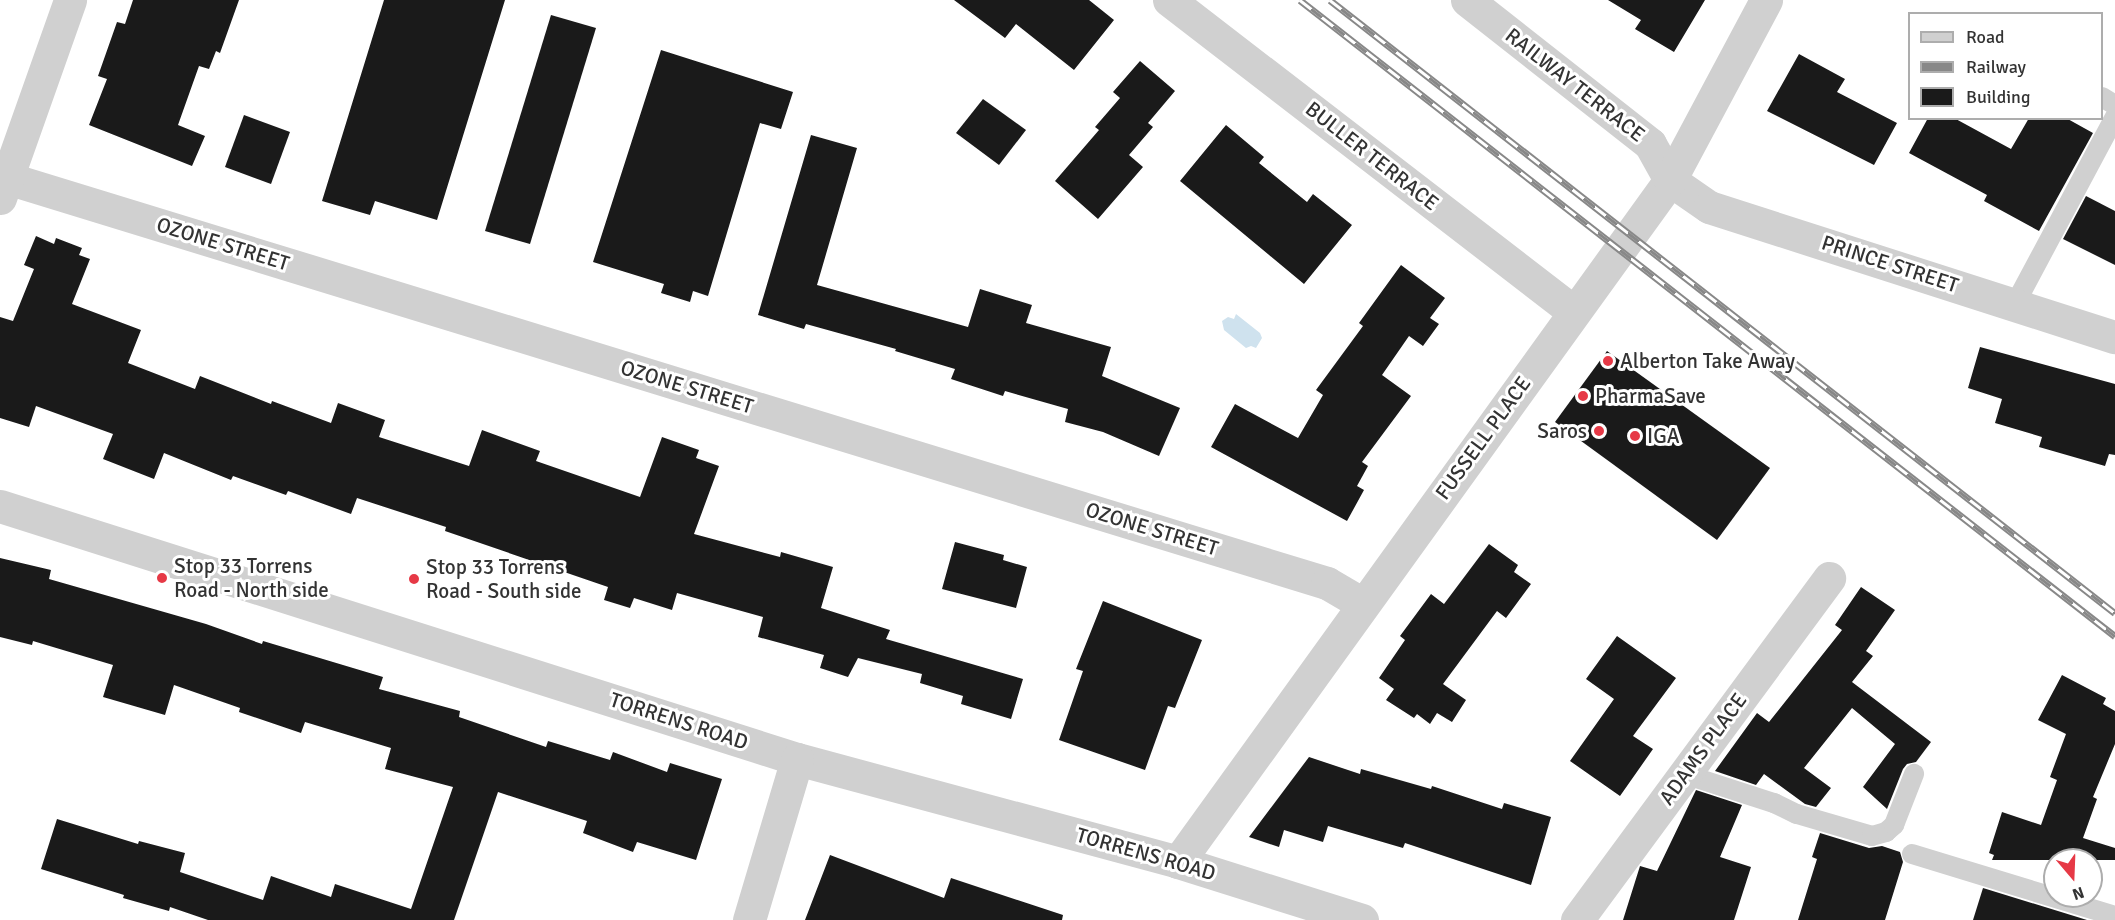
<!DOCTYPE html>
<style>
body{margin:0}
#map{position:relative;width:2115px;height:920px;overflow:hidden;background:#fff;font-family:Signika,sans-serif}
div>[style]{position:absolute}
.water>*{inset:0;background:#cfe2ee}
.building>*{inset:0;background:#1a1a1a}
.service>*{height:20px;margin:-10px;padding:0 10px;transform-origin:10px;border-radius:10px;background:#d0d0d0}
.minor>*{height:33px;margin:-16.5px;padding:0 16.5px;transform-origin:16.5px;border-radius:16.5px;background:#d0d0d0}
.tertiary>*{height:33px;margin:-16.5px;padding:0 16.5px;transform-origin:16.5px;border-radius:16.5px;background:#d0d0d0}
.rail>*{height:7px;margin-top:-3.5px;transform-origin:0;background:repeating-linear-gradient(90deg,#fff 0 14px,#888 0 28px);box-sizing:border-box;border-block:2px solid #888}
.dots>*{width:16px;height:16px;translate:-50% -50%;box-sizing:border-box;border:3px solid #fff;border-radius:50%}
span{translate:-50% -50%;white-space:nowrap;text-align:center;line-height:1.15;-webkit-text-stroke:6px #fff;paint-order:stroke}
.street-label{font-size:21px;color:#333}
.poi-label{font-size:21px;color:#333}
.left{translate:0 -50%;text-align:left}
.right{translate:-100% -50%;text-align:right}
.legend{position:absolute;left:1908px;top:12px;width:195px;height:108px;box-sizing:border-box;background:#fff;border:2px solid #adadad;margin:0;padding:8px 10px;list-style:none;font-size:18px;color:#333}
.legend li{display:flex;align-items:center;gap:12px;height:30px}
.legend b{width:30px;border:2px solid #adadad}
.north{position:absolute;left:2043px;top:848px;width:60px;height:60px;box-sizing:border-box;background:#fff;border:2px solid #adadad;border-radius:50%;rotate:161deg;font-size:16px;font-weight:700;line-height:24px;text-align:center;color:#333}
.north::after{content:'';display:block;margin:auto;width:21px;height:27px;background:#e63946;clip-path:polygon(50% 0,100% 100%,50% 72%,0 100%)}
</style>
<div id="map">
<div class="water">
<div style="clip-path:polygon(1236px 314px,1260px 333px,1262px 338px,1256px 348px,1251px 346px,1246px 348px,1224px 330px,1222px 321px,1228px 317px,1234px 319px)"></div>
</div>
<div class="building">
<div style="clip-path:polygon(133px 0,239px 0,220px 53px,216px 51px,209px 69px,199px 66px,178px 125px,205px 136px,192px 166px,89px 125px,107px 79px,98px 76px,117px 22px,125px 24px)"></div>
<div style="clip-path:polygon(384px 0,505px 0,437px 220px,375px 201px,370px 215px,322px 201px)"></div>
<div style="clip-path:polygon(954px 0,1089px 0,1114px 20px,1074px 70px,1016px 24px,1005px 38px)"></div>
<div style="clip-path:polygon(1608px 0,1705px 0,1674px 52px,1635px 29px,1641px 20px)"></div>
<div style="clip-path:polygon(551px 15px,596px 28px,530px 244px,485px 231px)"></div>
<div style="clip-path:polygon(661px 50px,793px 92px,781px 129px,760px 123px,708px 296px,693px 291px,690px 302px,661px 293px,664px 284px,593px 262px)"></div>
<div style="clip-path:polygon(1799px 54px,1845px 79px,1837px 92px,1897px 123px,1874px 165px,1767px 111px)"></div>
<div style="clip-path:polygon(1140px 61px,1175px 91px,1148px 123px,1153px 127px,1129px 155px,1143px 167px,1098px 219px,1055px 181px,1099px 130px,1095px 127px,1120px 98px,1113px 92px)"></div>
<div style="clip-path:polygon(983px 99px,1026px 130px,999px 165px,956px 133px)"></div>
<div style="clip-path:polygon(244px 115px,290px 132px,271px 184px,225px 167px)"></div>
<div style="clip-path:polygon(1928px 118px,1954px 118px,2011px 149px,2029px 118px,2066px 118px,2093px 133px,2039px 231px,1984px 201px,1987px 195px,1909px 153px)"></div>
<div style="clip-path:polygon(1226px 125px,1264px 157px,1259px 163px,1307px 202px,1313px 194px,1352px 225px,1304px 284px,1180px 181px)"></div>
<div style="clip-path:polygon(811px 135px,857px 148px,817px 285px,968px 327px,980px 289px,1032px 305px,1026px 323px,1111px 347px,1102px 376px,1180px 408px,1159px 456px,1103px 432px,1065px 422px,1068px 409px,1005px 391px,1003px 396px,951px 379px,955px 369px,895px 351px,896px 349px,806px 324px,804px 329px,758px 315px)"></div>
<div style="clip-path:polygon(2086px 196px,2115px 211px,2115px 265px,2063px 239px)"></div>
<div style="clip-path:polygon(36px 236px,54px 244px,56px 238px,82px 248px,79px 255px,90px 259px,72px 304px,141px 330px,128px 363px,195px 389px,200px 376px,271px 404px,272px 401px,331px 423px,338px 403px,385px 420px,379px 437px,469px 466px,482px 430px,540px 451px,536px 461px,640px 497px,662px 437px,699px 450px,696px 458px,719px 466px,694px 534px,780px 557px,781px 552px,833px 567px,821px 608px,890px 630px,886px 639px,1023px 679px,1011px 719px,961px 704px,963px 696px,920px 683px,922px 674px,858px 658px,848px 677px,820px 668px,824px 655px,758px 637px,763px 617px,677px 593px,672px 610px,634px 598px,630px 608px,604px 600px,608px 587px,445px 531px,446px 527px,357px 498px,351px 514px,288px 491px,286px 495px,233px 476px,231px 480px,164px 453px,154px 479px,103px 459px,113px 434px,36px 406px,29px 427px,0 418px,0 317px,13px 321px,34px 269px,24px 265px)"></div>
<div style="clip-path:polygon(1401px 265px,1445px 298px,1430px 318px,1439px 324px,1423px 346px,1409px 336px,1382px 375px,1411px 396px,1362px 462px,1368px 466px,1357px 486px,1364px 490px,1347px 521px,1211px 447px,1235px 404px,1298px 438px,1323px 395px,1316px 390px,1363px 326px,1359px 323px)"></div>
<div style="clip-path:polygon(1980px 347px,2115px 384px,2115px 455px,2109px 454px,2105px 466px,2039px 447px,2042px 437px,1995px 423px,2002px 399px,1968px 388px)"></div>
<div style="clip-path:polygon(1607px 351px,1770px 468px,1717px 540px,1555px 422px)"></div>
<div style="clip-path:polygon(955px 542px,1004px 555px,1003px 560px,1027px 567px,1016px 608px,942px 589px)"></div>
<div style="clip-path:polygon(1489px 544px,1518px 565px,1514px 572px,1531px 584px,1506px 618px,1497px 611px,1443px 684px,1466px 700px,1452px 722px,1437px 713px,1430px 724px,1417px 714px,1414px 718px,1386px 700px,1394px 689px,1379px 678px,1405px 640px,1400px 636px,1431px 594px,1444px 604px)"></div>
<div style="clip-path:polygon(0 558px,51px 570px,49px 579px,206px 624px,262px 644px,263px 641px,383px 677px,379px 689px,460px 711px,459px 717px,546px 747px,548px 741px,610px 760px,613px 752px,667px 772px,670px 763px,722px 779px,696px 860px,637px 842px,633px 852px,583px 833px,587px 821px,498px 792px,454px 920px,208px 920px,170px 907px,169px 911px,123px 898px,124px 895px,41px 869px,57px 819px,138px 844px,139px 841px,185px 853px,180px 872px,263px 900px,271px 876px,331px 897px,335px 884px,411px 909px,453px 787px,385px 769px,391px 748px,305px 722px,301px 733px,239px 712px,240px 708px,174px 685px,165px 715px,103px 697px,113px 665px,33px 641px,32px 645px,0 637px)"></div>
<div style="clip-path:polygon(1861px 587px,1895px 610px,1866px 651px,1873px 656px,1852px 682px,1931px 742px,1916px 762px,1907px 764px,1903px 769px,1887px 809px,1863px 787px,1895px 744px,1852px 708px,1804px 768px,1831px 788px,1816px 807px,1805px 804px,1764px 774px,1756px 785px,1715px 771px,1757px 713px,1769px 722px,1842px 630px,1835px 625px)"></div>
<div style="clip-path:polygon(1103px 601px,1202px 640px,1175px 708px,1168px 706px,1145px 770px,1059px 740px,1083px 671px,1076px 669px)"></div>
<div style="clip-path:polygon(1617px 636px,1676px 678px,1633px 736px,1653px 749px,1620px 796px,1570px 761px,1614px 699px,1586px 679px)"></div>
<div style="clip-path:polygon(2062px 675px,2106px 698px,2103px 704px,2115px 711px,2115px 744px,2093px 797px,2097px 799px,2083px 838px,2115px 848px,2115px 860px,1992px 860px,1994px 855px,1989px 853px,2002px 812px,2041px 825px,2057px 780px,2050px 777px,2066px 734px,2038px 720px)"></div>
<div style="clip-path:polygon(1309px 757px,1360px 774px,1361px 769px,1431px 789px,1432px 786px,1502px 809px,1504px 803px,1551px 817px,1531px 885px,1405px 843px,1403px 848px,1328px 826px,1323px 842px,1284px 830px,1279px 847px,1249px 837px)"></div>
<div style="clip-path:polygon(1696px 790px,1742px 805px,1720px 857px,1751px 867px,1734px 920px,1623px 920px,1640px 866px,1657px 871px)"></div>
<div style="clip-path:polygon(1820px 833px,1869px 848px,1882px 846px,1900px 852px,1903px 862px,1885px 920px,1798px 920px,1817px 859px,1812px 857px)"></div>
<div style="clip-path:polygon(830px 855px,944px 898px,951px 878px,1063px 915px,1062px 920px,805px 920px)"></div>
<div style="clip-path:polygon(1983px 888px,2087px 920px,1973px 920px)"></div>
</div>
<div class="service">
<div style="left:2102px;top:97px;width:15px;rotate:32deg"></div>
<div style="left:2015px;top:304px;width:212px;rotate:-61.9deg"></div>
<div style="left:1684px;top:774px;width:95px;rotate:17.9deg"></div>
<div style="left:1774px;top:803px;width:25px;rotate:26deg"></div>
<div style="left:1797px;top:814px;width:78px;rotate:16.3deg"></div>
<div style="left:1872px;top:836px;width:15px;rotate:-16deg"></div>
<div style="left:1886px;top:832px;width:11px;rotate:-41deg"></div>
<div style="left:1894px;top:825px;width:55px;rotate:-68.6deg"></div>
<div style="left:1912px;top:854px;width:212px;rotate:17deg"></div>
</div>
<div class="minor">
<div style="left:1169px;top:0;width:511px;rotate:37.61deg"></div>
<div style="left:1467px;top:0;width:233px;rotate:38.2deg"></div>
<div style="left:1650px;top:144px;width:41px;rotate:60.9deg"></div>
<div style="left:1670px;top:180px;width:47px;rotate:34.7deg"></div>
<div style="left:1709px;top:207px;width:426px;rotate:17.8deg"></div>
<div style="left:7px;top:178px;width:1381px;rotate:17.06deg"></div>
<div style="left:1327px;top:583px;width:42px;rotate:30.3deg"></div>
<div style="left:0;top:198px;width:210px;rotate:-70.5deg"></div>
<div style="left:797px;top:759px;width:395px;rotate:15.1deg"></div>
<div style="left:1178px;top:862px;width:193px;rotate:17.5deg"></div>
<div style="left:1178px;top:862px;width:841px;rotate:-54.19deg"></div>
<div style="left:1670px;top:180px;width:204px;rotate:-61.9deg"></div>
<div style="left:1577px;top:920px;width:425px;rotate:-53.6deg"></div>
</div>
<div class="tertiary">
<div style="left:0;top:506px;width:836px;rotate:17.61deg"></div>
<div style="left:797px;top:759px;width:168px;rotate:106.6deg"></div>
</div>
<div class="rail">
<div style="left:1300px;top:0;width:1034px;rotate:37.97deg"></div>
<div style="left:1330px;top:0;width:996px;rotate:37.99deg"></div>
</div>
<div class="dots">
<div style="left:1608px;top:361px;background:#e63946"></div>
<div style="left:1583px;top:396px;background:#e63946"></div>
<div style="left:1599px;top:431px;background:#e63946"></div>
<div style="left:1635px;top:436px;background:#e63946"></div>
<div style="left:162px;top:578px;background:#e63946"></div>
<div style="left:414px;top:579px;background:#e63946"></div>
</div>
<div class="street-label">
<span style="left:1575px;top:85px;rotate:38deg">RAILWAY TERRACE</span>
<span style="left:1372px;top:156px;rotate:38deg">BULLER TERRACE</span>
<span style="left:223px;top:244px;rotate:17deg">OZONE STREET</span>
<span style="left:1890px;top:264px;rotate:18deg">PRINCE STREET</span>
<span style="left:687px;top:387px;rotate:17deg">OZONE STREET</span>
<span style="left:1483px;top:438px;rotate:-54deg">FUSSELL PLACE</span>
<span style="left:1152px;top:529px;rotate:17deg">OZONE STREET</span>
<span style="left:679px;top:721px;rotate:18deg">TORRENS ROAD</span>
<span style="left:1703px;top:749px;rotate:-54deg">ADAMS PLACE</span>
<span style="left:1146px;top:854px;rotate:16deg">TORRENS ROAD</span>
</div>
<div class="poi-label">
<span class="left" style="left:1620px;top:361px">Alberton Take Away</span>
<span class="left" style="left:1595px;top:396px">PharmaSave</span>
<span class="right" style="left:1587px;top:431px">Saros</span>
<span class="left" style="left:1647px;top:436px">IGA</span>
<span class="left" style="left:174px;top:578px">Stop 33 Torrens<br>Road - North side</span>
<span class="left" style="left:426px;top:579px">Stop 33 Torrens<br>Road - South side</span>
</div>
<ul class="legend">
<li><b style="height:8px;background:#d0d0d0"></b>Road</li>
<li><b style="height:8px;background:#888"></b>Railway</li>
<li><b style="height:16px;background:#1a1a1a"></b>Building</li>
</ul>
<div class="north">N</div>
</div>
